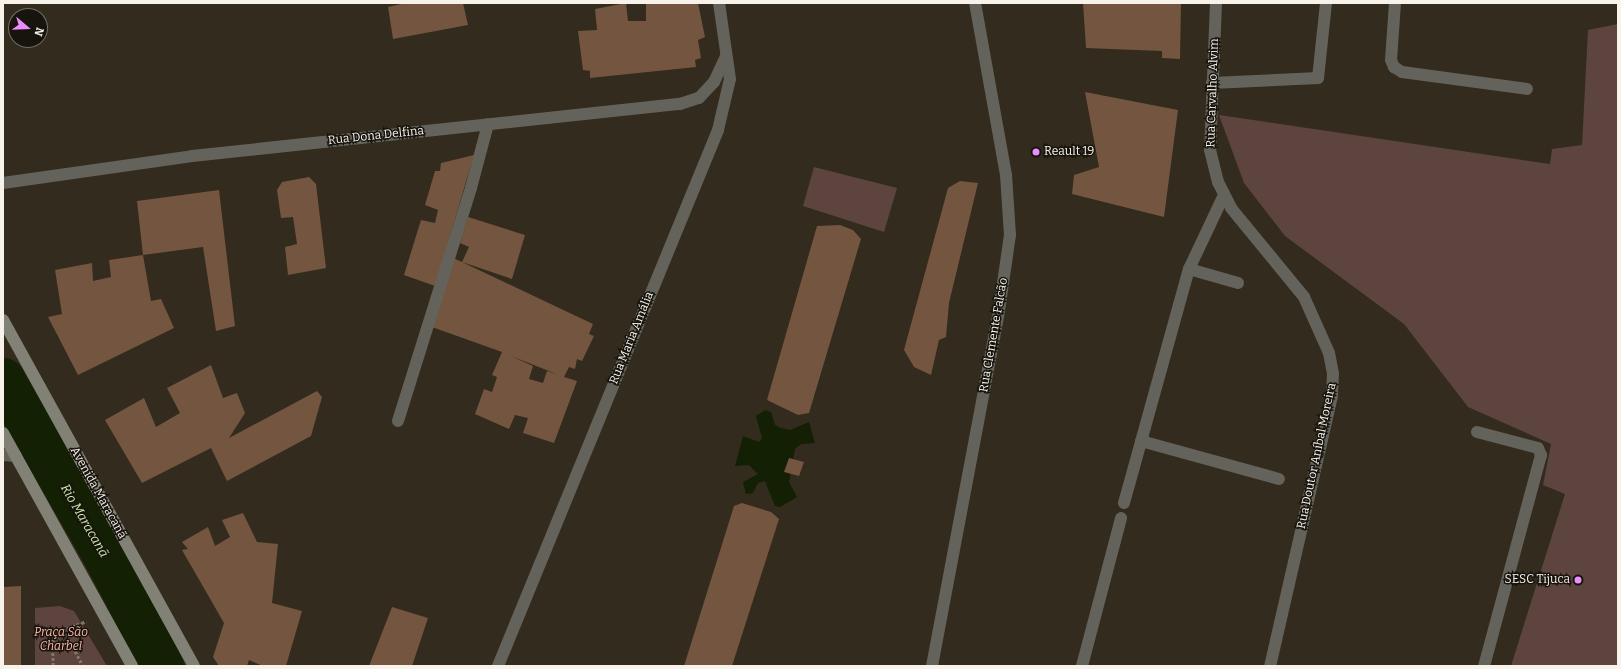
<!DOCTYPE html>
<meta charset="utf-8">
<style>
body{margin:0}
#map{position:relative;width:1621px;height:669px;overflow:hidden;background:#322b1e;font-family:Bitter,serif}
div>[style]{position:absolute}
.green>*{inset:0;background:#5e443e}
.water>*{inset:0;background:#132003}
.river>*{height:43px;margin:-21.5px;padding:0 21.5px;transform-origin:21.5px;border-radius:21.5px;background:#132003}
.building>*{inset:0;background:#74553f}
.path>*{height:2.5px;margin-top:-1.25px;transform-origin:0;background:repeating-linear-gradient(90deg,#7d776c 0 3px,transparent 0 5px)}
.lane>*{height:12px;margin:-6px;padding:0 6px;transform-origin:6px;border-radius:6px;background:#63635c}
.street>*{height:12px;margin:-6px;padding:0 6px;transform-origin:6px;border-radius:6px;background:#63635c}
.secondary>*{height:12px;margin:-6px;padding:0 6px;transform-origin:6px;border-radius:6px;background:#828176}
.dots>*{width:11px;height:11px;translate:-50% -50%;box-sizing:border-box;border:2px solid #17140e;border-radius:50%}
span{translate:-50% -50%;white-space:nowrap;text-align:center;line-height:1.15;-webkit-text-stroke:3px #17140e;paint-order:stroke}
.street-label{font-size:12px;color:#f7f2ea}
.poi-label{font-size:12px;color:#f7f2ea}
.left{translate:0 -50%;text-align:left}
.right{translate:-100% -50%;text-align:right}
.park-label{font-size:12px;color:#fab6a7;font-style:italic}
.water-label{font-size:13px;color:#cdeaaf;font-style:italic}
.frame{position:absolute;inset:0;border:4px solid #f7f2ea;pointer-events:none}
.north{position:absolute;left:8px;top:8px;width:40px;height:40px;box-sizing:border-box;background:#17140e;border:1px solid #716d66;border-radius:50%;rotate:109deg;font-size:11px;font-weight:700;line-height:16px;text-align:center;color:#f7f2ea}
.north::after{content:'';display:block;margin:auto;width:14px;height:18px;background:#ea8dfd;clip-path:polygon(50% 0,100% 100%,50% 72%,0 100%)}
</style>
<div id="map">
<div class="green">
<div style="clip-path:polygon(1618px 24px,1618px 666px,1511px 666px,1565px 494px,1543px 485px,1551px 444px,1468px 407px,1404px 324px,1285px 236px,1244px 183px,1219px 115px,1550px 164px,1552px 149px,1582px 145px,1588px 30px)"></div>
<div style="clip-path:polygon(814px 167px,897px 188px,884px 232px,803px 206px)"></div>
<div style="clip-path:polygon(60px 606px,74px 611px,107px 666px,35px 666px,35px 608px)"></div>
</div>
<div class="water">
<div style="clip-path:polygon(765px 410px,771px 412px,775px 425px,781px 428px,790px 430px,809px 422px,815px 443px,801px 444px,795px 449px,789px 482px,797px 497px,780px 507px,775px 506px,765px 481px,758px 483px,753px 493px,746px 494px,743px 482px,758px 474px,749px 465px,735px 466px,743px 436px,759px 442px,762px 438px,756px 416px)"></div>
</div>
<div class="river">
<div style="left:3px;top:379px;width:207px;rotate:60.2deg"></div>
<div style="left:106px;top:559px;width:121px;rotate:62.4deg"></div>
</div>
<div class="building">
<div style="clip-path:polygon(405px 3px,463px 3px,468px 25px,393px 39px,388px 7px)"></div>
<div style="clip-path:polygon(626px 3px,628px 21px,646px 21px,646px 3px,698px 3px,705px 37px,698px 40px,701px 58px,695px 60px,696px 67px,590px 78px,590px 71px,583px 70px,578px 31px,597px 30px,595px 9px)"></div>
<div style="clip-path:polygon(1083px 3px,1181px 3px,1180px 59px,1162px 58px,1162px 51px,1086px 48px)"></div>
<div style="clip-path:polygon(1085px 92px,1178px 110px,1164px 217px,1072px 194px,1074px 175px,1099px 167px)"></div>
<div style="clip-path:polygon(474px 155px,435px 286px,404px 275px,421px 220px,435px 223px,438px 210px,425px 205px,435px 171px,440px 171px,441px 163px)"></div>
<div style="clip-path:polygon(309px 177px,316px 184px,326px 268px,288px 275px,285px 247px,297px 244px,293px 217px,281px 218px,277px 190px,282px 182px)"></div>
<div style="clip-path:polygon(960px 181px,978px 183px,949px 303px,946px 337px,939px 340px,931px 375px,914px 367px,904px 350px,948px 188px)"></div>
<div style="clip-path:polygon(219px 190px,235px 326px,216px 331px,203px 247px,143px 255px,137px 201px)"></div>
<div style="clip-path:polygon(evenodd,468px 217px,525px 235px,512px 279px,462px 262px,593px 324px,589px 334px,594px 336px,582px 361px,577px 359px,575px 369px,569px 367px,564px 377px,577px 381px,554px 443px,523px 433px,528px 418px,515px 415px,509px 429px,475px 414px,484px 389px,492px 392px,497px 377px,492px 375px,502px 352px,432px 327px,453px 258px,462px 262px,469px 247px,460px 243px,468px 217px,511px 356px,559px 375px,547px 371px,543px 383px,529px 379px,533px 366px,511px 356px)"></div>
<div style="clip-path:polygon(840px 225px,853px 230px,861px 239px,809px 413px,798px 415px,767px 400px,817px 226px)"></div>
<div style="clip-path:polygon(143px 255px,151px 301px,161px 299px,174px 328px,78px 375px,48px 317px,62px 314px,55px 270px,92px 263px,93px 281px,111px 277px,109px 260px)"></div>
<div style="clip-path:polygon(211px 365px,223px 398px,237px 393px,245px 413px,229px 438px,317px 391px,322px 397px,311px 436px,227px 481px,211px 448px,142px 483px,105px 420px,144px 398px,156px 427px,180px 413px,167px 388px)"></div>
<div style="clip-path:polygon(789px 458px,804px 462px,799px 476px,784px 472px)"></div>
<div style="clip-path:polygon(742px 503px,771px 512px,779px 519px,732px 666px,684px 666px,734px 506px)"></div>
<div style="clip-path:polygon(243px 513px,257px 542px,278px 544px,272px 603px,302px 611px,286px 666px,263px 666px,249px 660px,247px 666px,219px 666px,213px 657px,224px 623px,182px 550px,188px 549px,182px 542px,208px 527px,215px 546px,230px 537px,222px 520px)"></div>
<div style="clip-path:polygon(21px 586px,21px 666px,3px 666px,3px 587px)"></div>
<div style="clip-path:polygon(392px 607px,428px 618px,412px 666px,369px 666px)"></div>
</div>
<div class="path">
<div style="left:64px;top:629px;width:42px;rotate:62.8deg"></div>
<div style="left:53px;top:666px;width:24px;rotate:-92deg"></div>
<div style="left:52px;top:642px;width:12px;rotate:-59deg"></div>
<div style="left:58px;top:632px;width:30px;rotate:-21deg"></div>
</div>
<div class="lane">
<div style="left:1395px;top:3px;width:57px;rotate:94deg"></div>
<div style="left:1391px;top:60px;width:8px;rotate:67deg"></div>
<div style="left:1394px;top:67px;width:9px;rotate:32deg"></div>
<div style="left:1402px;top:72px;width:126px;rotate:7.7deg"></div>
<div style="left:1212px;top:83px;width:106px;rotate:-2.7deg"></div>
<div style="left:1318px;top:78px;width:75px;rotate:-83.9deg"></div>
<div style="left:1189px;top:269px;width:51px;rotate:15.9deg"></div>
<div style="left:398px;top:421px;width:244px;rotate:-72.6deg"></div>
<div style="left:471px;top:188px;width:66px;rotate:-75.1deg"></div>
<div style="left:1141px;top:441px;width:143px;rotate:15.4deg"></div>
<div style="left:1124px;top:503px;width:243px;rotate:-74.5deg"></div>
<div style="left:1189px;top:269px;width:82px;rotate:-64.7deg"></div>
</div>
<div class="street">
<div style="left:1216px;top:3px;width:147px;rotate:92.3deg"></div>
<div style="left:1210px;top:150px;width:33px;rotate:76deg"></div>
<div style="left:1218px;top:182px;width:29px;rotate:63deg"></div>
<div style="left:1231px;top:208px;width:115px;rotate:50.6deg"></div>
<div style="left:1304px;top:297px;width:61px;rotate:65.9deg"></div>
<div style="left:1329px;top:353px;width:21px;rotate:79deg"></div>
<div style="left:1333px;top:374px;width:22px;rotate:93deg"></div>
<div style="left:1332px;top:396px;width:277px;rotate:102.9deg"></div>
<div style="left:3px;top:183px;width:191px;rotate:-8.1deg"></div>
<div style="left:192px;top:156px;width:491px;rotate:-6.1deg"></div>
<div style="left:680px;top:104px;width:20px;rotate:-18deg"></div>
<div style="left:699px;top:98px;width:22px;rotate:-47deg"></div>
<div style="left:714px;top:82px;width:29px;rotate:-65deg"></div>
<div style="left:1477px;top:432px;width:63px;rotate:14.7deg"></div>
<div style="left:1538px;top:448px;width:8px;rotate:67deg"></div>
<div style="left:1541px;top:455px;width:219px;rotate:105.1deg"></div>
<div style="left:3px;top:455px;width:13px;rotate:4deg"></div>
<div style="left:498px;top:666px;width:579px;rotate:-67.68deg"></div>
<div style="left:718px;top:130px;width:52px;rotate:-76.8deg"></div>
<div style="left:730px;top:79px;width:77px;rotate:-98.2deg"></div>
<div style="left:932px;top:666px;width:361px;rotate:-79.3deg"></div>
<div style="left:999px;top:311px;width:77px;rotate:-81.8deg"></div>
<div style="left:1010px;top:235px;width:60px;rotate:-93.8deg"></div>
<div style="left:1006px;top:175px;width:175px;rotate:-100.2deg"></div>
<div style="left:1082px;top:666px;width:153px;rotate:-75.2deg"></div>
</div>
<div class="secondary">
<div style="left:3px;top:320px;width:395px;rotate:61.1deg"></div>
<div style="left:3px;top:433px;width:266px;rotate:61deg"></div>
</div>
<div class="dots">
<div style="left:1036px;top:152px;background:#ea8dfd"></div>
<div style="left:1578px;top:580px;background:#ea8dfd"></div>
</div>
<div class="street-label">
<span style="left:1213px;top:93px;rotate:-88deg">Rua Carvalho Alvim</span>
<span style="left:376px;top:136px;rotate:-6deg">Rua Dona Delfina</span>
<span style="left:994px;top:335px;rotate:-80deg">Rua Clemente Falcão</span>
<span style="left:632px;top:338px;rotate:-68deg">Rua Maria Amália</span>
<span style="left:1317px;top:456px;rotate:-78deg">Rua Doutor Aníbal Moreira</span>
<span style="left:98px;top:493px;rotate:61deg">Avenida Maracanã</span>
</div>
<div class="poi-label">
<span class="left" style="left:1044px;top:152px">Reault 19</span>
<span class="right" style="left:1570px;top:580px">SESC Tijuca</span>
</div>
<div class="park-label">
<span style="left:61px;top:640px">Praça São<br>Charbel</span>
</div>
<div class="water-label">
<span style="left:84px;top:521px;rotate:60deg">Rio Maracanã</span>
</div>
<div class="frame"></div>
<div class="north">N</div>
</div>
